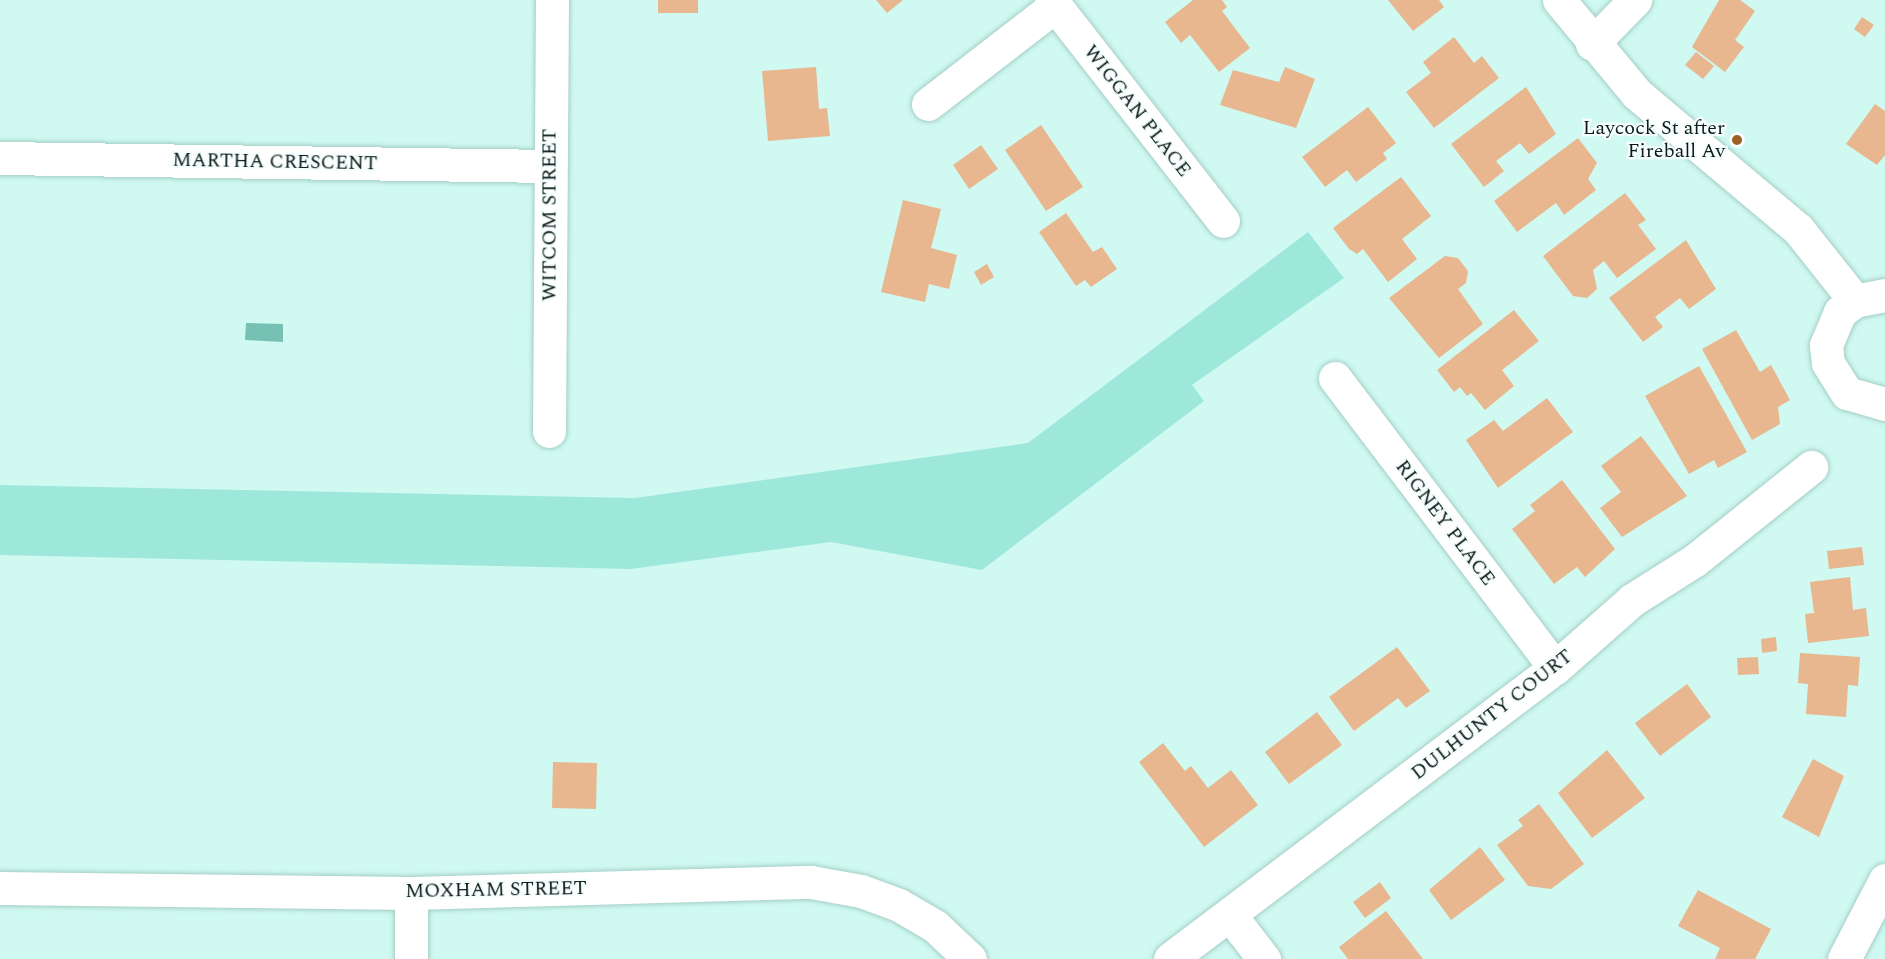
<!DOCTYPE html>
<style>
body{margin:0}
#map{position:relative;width:1885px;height:959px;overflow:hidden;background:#cff9f1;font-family:Spectral,serif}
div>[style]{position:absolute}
.green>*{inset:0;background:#9ee8db}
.water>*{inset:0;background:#76c1b4}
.building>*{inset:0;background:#e8b78f}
.roads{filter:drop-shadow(0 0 2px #a5cec6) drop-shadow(0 0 2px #a5cec6)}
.minor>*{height:33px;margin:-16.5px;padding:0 16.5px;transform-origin:16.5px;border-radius:16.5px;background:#fff}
.dots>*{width:16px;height:16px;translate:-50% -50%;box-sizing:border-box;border:3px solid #f6fefd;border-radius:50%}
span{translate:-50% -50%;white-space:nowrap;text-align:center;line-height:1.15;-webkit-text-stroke:4.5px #f6fefd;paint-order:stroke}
.street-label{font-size:20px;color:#0b1b18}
.poi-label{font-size:20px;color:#0b1b18}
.right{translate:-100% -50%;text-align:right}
</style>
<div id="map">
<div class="green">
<div style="clip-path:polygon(1308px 232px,1344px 278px,1192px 385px,1204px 401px,982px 570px,831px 542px,631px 569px,0 555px,0 485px,635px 498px,1028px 443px)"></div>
</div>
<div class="water">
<div style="clip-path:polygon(246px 323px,283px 324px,283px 342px,245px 340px)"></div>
</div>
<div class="building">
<div style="clip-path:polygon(658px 0,698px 0,698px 13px,658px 13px)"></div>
<div style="clip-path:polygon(876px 0,903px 0,887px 13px)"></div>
<div style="clip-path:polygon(1193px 0,1222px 0,1227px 7px,1222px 11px,1250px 48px,1219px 72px,1190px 35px,1181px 43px,1165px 22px)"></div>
<div style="clip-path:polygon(1388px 0,1439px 0,1444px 7px,1413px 31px)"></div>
<div style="clip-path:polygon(1719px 0,1740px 0,1755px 11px,1735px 40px,1744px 47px,1725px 72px,1692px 47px)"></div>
<div style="clip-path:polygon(1862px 17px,1874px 25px,1865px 37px,1854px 29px)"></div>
<div style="clip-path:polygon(1454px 37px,1474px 63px,1482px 56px,1499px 78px,1434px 128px,1406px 92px,1431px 73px,1423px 62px)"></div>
<div style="clip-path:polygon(1696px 52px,1714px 66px,1703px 79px,1685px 65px)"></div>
<div style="clip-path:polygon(816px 67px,819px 109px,827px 108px,830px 136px,768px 141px,762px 71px)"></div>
<div style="clip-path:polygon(1285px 67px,1315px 79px,1296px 128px,1220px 105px,1233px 70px,1279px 82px)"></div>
<div style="clip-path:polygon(1526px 87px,1556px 134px,1529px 154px,1520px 143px,1496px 161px,1504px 171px,1484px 187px,1451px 144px)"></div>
<div style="clip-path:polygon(1875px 104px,1885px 111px,1885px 155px,1877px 165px,1846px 144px)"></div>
<div style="clip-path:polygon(1368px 107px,1396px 143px,1383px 153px,1387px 159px,1356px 182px,1347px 170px,1325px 187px,1302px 157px)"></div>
<div style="clip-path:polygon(1041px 125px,1083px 187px,1046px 211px,1005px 150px)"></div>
<div style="clip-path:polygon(1578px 138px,1597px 163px,1588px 179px,1596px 190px,1564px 215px,1556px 203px,1517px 232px,1494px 201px)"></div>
<div style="clip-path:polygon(981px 145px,998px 169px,969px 189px,953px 165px)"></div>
<div style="clip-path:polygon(1401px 177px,1431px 216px,1402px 239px,1417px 259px,1388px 282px,1363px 249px,1357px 254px,1349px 249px,1333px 228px)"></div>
<div style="clip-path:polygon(1625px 193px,1646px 220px,1638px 225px,1656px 249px,1617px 278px,1604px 261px,1593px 270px,1597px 289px,1587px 298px,1573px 296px,1543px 256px)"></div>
<div style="clip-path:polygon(903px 200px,941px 209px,931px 248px,957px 255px,949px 289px,929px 284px,925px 302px,881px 292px)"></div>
<div style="clip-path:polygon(1066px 213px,1093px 252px,1102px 247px,1117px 269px,1091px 287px,1085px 280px,1076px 286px,1039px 232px)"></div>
<div style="clip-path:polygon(1686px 240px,1716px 289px,1689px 309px,1680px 298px,1655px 317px,1663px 327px,1643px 342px,1609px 298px)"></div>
<div style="clip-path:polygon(1445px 256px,1458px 258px,1468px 271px,1466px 283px,1458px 289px,1483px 324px,1439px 358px,1389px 298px)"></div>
<div style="clip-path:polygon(987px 264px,994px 277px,981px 285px,974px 272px)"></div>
<div style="clip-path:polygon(1514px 310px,1539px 341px,1502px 370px,1514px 386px,1485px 410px,1471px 393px,1467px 396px,1460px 387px,1454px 392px,1437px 370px)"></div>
<div style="clip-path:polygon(1736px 330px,1760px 372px,1771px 365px,1790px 400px,1778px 407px,1780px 424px,1752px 440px,1702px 349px)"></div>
<div style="clip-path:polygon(1699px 366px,1747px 452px,1718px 468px,1714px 460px,1689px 474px,1645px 396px)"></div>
<div style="clip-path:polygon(1547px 398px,1573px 432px,1498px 488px,1466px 440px,1494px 420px,1503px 431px)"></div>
<div style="clip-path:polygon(1641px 436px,1687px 496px,1622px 537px,1600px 508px,1621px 492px,1601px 466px)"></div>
<div style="clip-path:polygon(1562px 480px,1615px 549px,1585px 577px,1577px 567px,1554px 584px,1512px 529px,1535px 511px,1530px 505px)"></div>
<div style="clip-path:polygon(1862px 547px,1864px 565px,1829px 569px,1827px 551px)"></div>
<div style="clip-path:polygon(1850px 577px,1853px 610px,1866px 608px,1869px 636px,1808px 643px,1805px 614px,1814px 613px,1810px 582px)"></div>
<div style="clip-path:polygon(1776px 637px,1777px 651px,1762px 653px,1761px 639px)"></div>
<div style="clip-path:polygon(1397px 647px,1430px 691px,1406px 708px,1398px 698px,1354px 731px,1329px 697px)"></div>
<div style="clip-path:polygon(1800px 653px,1860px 657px,1858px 686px,1848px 685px,1846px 717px,1806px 714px,1808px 684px,1798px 683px)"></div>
<div style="clip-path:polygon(1758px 657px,1759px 674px,1738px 675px,1737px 658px)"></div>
<div style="clip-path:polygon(1687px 684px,1711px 717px,1660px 756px,1635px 723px)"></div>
<div style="clip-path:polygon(1317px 712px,1342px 745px,1289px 784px,1265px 752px)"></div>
<div style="clip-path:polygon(1163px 743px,1185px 771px,1191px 766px,1208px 788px,1231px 770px,1258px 805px,1204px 847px,1139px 762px)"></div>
<div style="clip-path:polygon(1607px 750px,1645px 798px,1592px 838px,1558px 793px)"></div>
<div style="clip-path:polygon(1813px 759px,1844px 776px,1819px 837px,1782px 817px)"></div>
<div style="clip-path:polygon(553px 762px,597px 763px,596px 809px,552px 808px)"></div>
<div style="clip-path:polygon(1539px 804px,1584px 864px,1551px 889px,1528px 886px,1497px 845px,1523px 826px,1518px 820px)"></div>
<div style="clip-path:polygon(1480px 847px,1505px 880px,1451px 920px,1429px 890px)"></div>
<div style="clip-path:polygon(1380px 882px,1391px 898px,1365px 918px,1353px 902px)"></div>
<div style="clip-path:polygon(1698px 890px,1771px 929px,1755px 959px,1715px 959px,1720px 948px,1678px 926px)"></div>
<div style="clip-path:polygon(1386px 911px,1423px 959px,1348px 959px,1339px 947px)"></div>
</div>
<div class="roads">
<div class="minor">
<div style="left:1051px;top:0;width:280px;rotate:52.1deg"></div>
<div style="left:1559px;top:0;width:122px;rotate:50.3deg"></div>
<div style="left:1637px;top:94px;width:210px;rotate:40deg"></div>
<div style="left:1798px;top:229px;width:92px;rotate:51.6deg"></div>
<div style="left:1592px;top:44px;width:62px;rotate:-45.7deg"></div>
<div style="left:928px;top:104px;width:160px;rotate:-37.7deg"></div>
<div style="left:0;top:158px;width:550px;rotate:0.83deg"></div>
<div style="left:1885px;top:295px;width:31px;rotate:169deg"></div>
<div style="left:1855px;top:301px;width:19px;rotate:144deg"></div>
<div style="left:1840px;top:312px;width:36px;rotate:113deg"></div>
<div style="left:1826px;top:345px;width:18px;rotate:84deg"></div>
<div style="left:1828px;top:363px;width:36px;rotate:58deg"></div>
<div style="left:1847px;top:393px;width:40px;rotate:16deg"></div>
<div style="left:1335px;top:378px;width:364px;rotate:52.8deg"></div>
<div style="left:549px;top:431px;width:431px;rotate:-89.6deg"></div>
<div style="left:0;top:888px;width:411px;rotate:0.7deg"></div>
<div style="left:411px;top:893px;width:400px;rotate:-1.6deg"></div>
<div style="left:811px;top:882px;width:51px;rotate:10.2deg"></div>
<div style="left:861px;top:891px;width:40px;rotate:20.2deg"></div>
<div style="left:899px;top:905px;width:42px;rotate:30.3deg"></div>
<div style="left:935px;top:926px;width:48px;rotate:43.3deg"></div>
<div style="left:411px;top:893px;width:66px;rotate:90deg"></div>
<div style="left:1230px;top:915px;width:56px;rotate:52.3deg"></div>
<div style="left:1170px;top:959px;width:483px;rotate:-37.1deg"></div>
<div style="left:1555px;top:668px;width:103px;rotate:-41.4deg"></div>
<div style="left:1632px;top:600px;width:75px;rotate:-32.4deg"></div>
<div style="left:1695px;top:560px;width:149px;rotate:-38.7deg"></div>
<div style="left:1844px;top:959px;width:89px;rotate:-62.6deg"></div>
</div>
</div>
<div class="dots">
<div style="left:1737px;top:140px;background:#9e6125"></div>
</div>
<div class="street-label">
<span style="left:1137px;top:111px;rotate:52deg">WIGGAN PLACE</span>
<span style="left:275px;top:162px;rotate:1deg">MARTHA CRESCENT</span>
<span style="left:550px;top:215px;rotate:-90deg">WITCOM STREET</span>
<span style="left:1445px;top:523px;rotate:53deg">RIGNEY PLACE</span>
<span style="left:1492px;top:715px;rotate:-38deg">DULHUNTY COURT</span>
<span style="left:496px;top:890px;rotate:-1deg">MOXHAM STREET</span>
</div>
<div class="poi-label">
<span class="right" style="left:1725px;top:140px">Laycock St after<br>Fireball Av</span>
</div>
</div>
